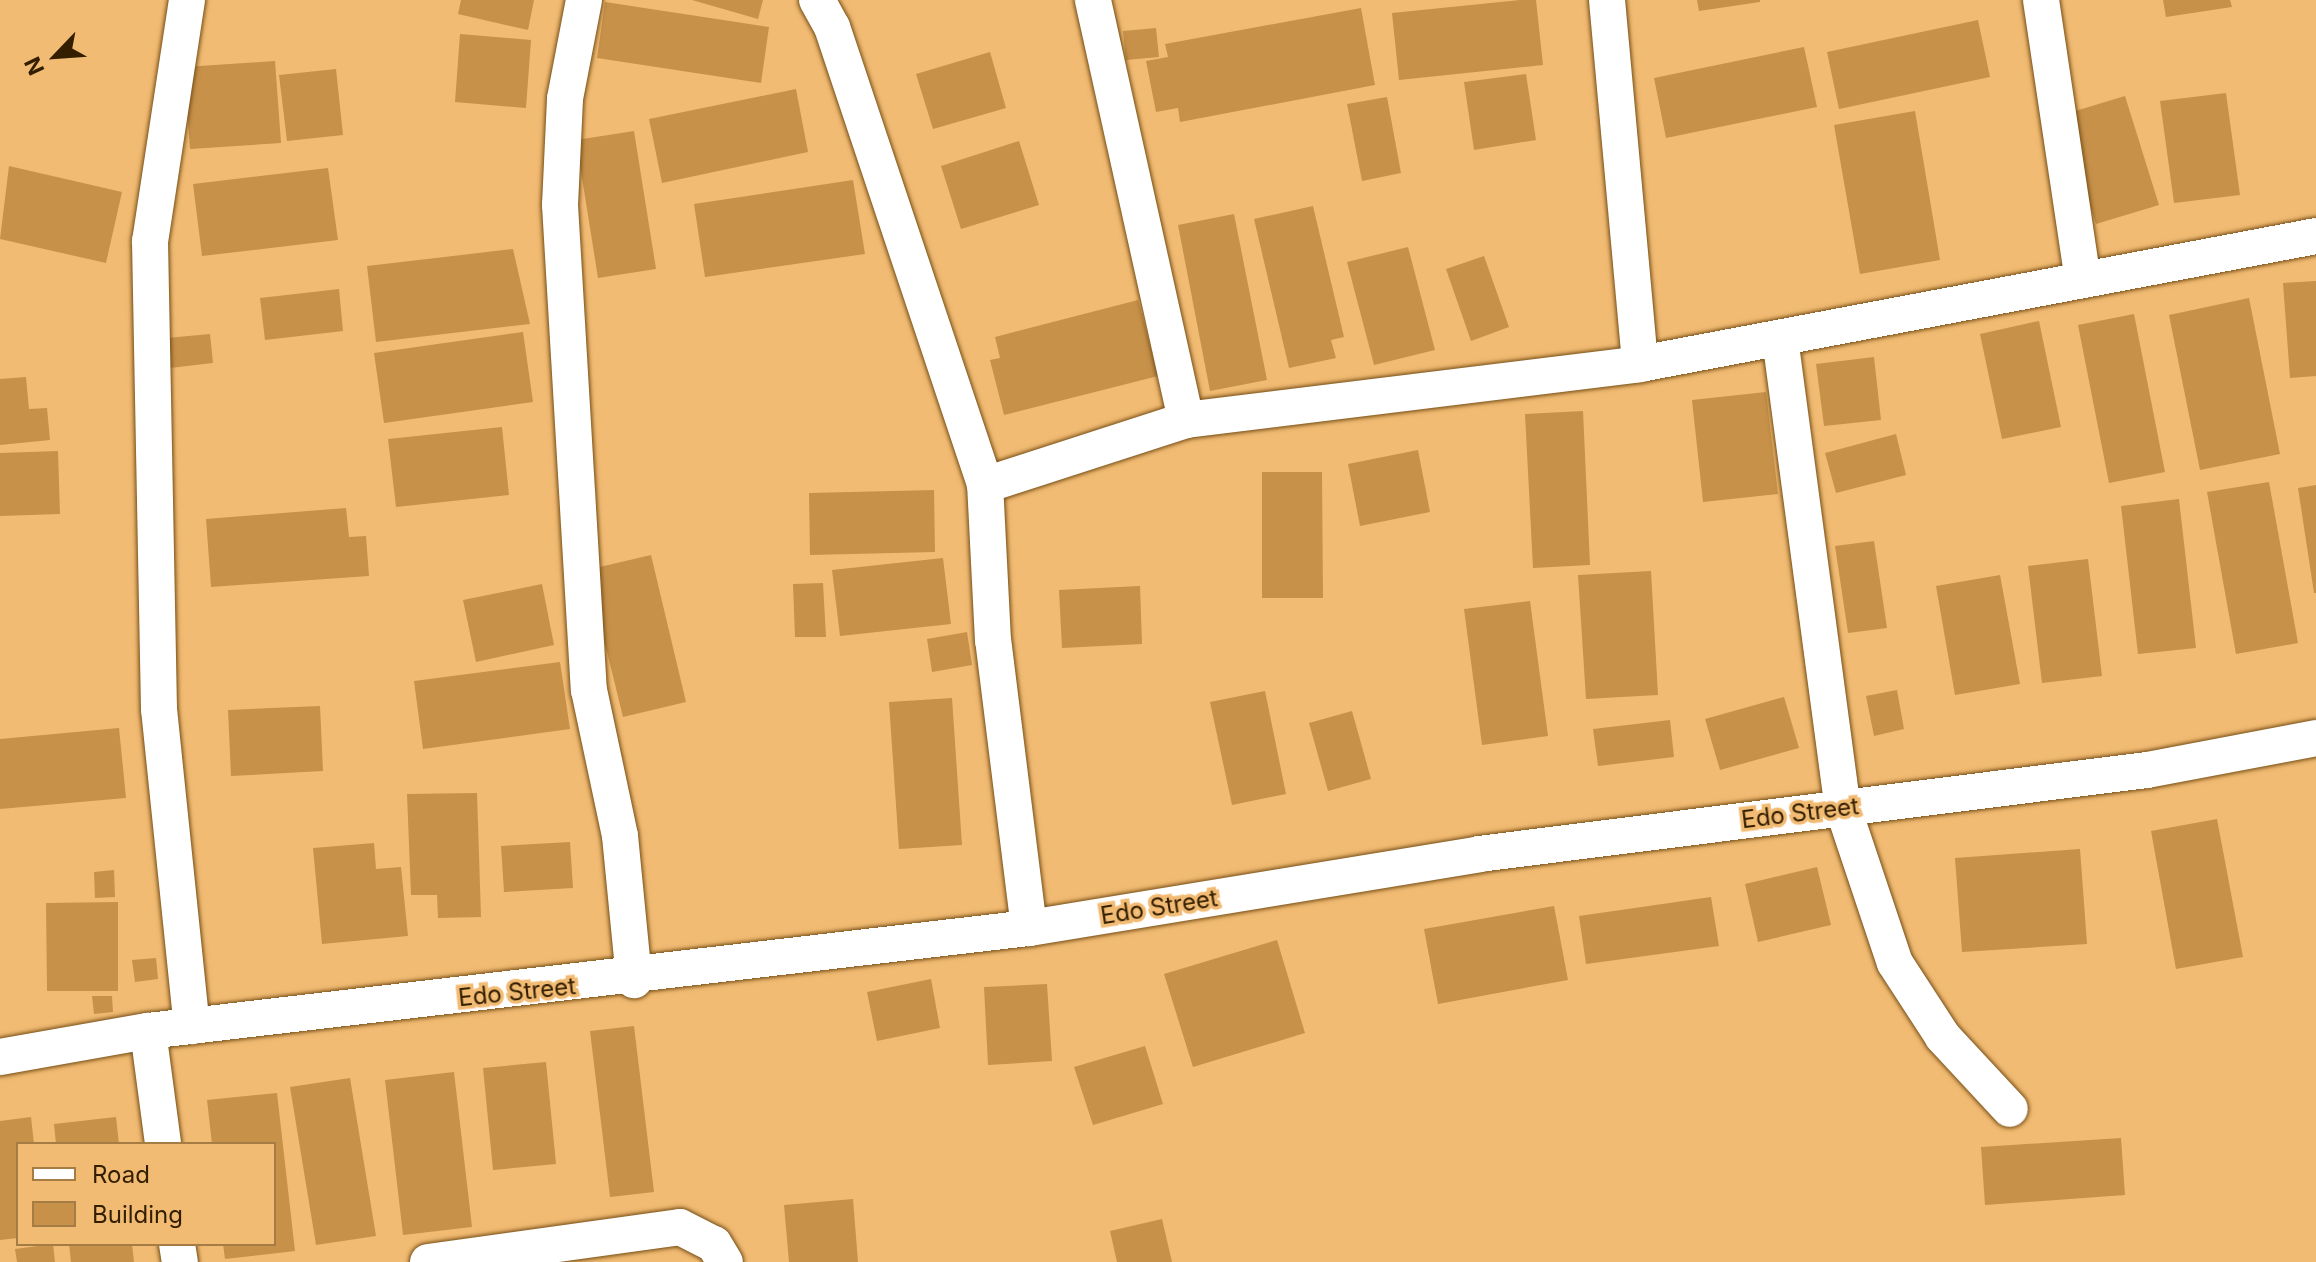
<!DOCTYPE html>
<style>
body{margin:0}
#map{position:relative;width:2316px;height:1262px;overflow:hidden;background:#f2bb73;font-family:Inter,sans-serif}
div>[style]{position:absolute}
.building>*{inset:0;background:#c7914a}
.roads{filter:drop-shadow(0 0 2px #764f16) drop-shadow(0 0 2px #764f16)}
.street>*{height:36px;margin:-18px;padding:0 18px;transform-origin:18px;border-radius:18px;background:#fff}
span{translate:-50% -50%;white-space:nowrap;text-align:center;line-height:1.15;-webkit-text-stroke:7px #f2bb73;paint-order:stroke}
.street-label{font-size:24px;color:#331e00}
.legend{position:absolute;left:16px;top:1142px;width:260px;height:104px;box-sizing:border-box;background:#f2bb73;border:2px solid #a67c45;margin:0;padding:10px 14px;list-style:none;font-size:24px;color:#331e00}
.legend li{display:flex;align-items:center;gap:16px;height:40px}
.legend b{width:40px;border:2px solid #a67c45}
.north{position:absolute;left:16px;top:16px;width:80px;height:80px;-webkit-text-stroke:6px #f2bb73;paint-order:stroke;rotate:245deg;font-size:22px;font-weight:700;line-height:32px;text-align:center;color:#331e00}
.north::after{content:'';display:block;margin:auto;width:28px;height:36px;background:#331e00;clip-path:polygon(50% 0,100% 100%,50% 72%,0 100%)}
</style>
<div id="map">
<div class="building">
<div style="clip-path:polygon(461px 0,534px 0,528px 30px,458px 14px)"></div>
<div style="clip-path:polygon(692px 0,763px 0,758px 19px)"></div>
<div style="clip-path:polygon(1520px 0,1536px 0,1543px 65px,1399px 80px,1392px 13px)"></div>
<div style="clip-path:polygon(1697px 0,1760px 0,1760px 2px,1699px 11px)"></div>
<div style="clip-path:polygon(2163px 0,2230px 0,2232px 7px,2166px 17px)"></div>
<div style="clip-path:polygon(605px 2px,769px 27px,761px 83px,597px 58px)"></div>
<div style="clip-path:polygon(1361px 8px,1375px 85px,1180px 122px,1178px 108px,1156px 112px,1146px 61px,1168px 57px,1165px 44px)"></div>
<div style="clip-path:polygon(1978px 20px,1990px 77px,1839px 109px,1827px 52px)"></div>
<div style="clip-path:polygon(1156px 28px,1159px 57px,1126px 60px,1123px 31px)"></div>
<div style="clip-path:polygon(460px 34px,531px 40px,526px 108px,455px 102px)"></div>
<div style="clip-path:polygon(1804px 47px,1817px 107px,1666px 138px,1654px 78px)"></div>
<div style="clip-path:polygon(990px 52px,1006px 108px,933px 129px,916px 74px)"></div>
<div style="clip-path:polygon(275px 61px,281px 143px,190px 149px,184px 67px)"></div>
<div style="clip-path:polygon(336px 69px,343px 135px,287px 141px,279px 75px)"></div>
<div style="clip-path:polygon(1526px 74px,1536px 140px,1474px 150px,1464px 82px)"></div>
<div style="clip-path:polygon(796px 89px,808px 152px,662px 183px,649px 119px)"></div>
<div style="clip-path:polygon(2226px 93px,2240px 195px,2174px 203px,2160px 101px)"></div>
<div style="clip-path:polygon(2125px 96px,2159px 205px,2096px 224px,2062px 115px)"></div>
<div style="clip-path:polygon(1387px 97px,1401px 173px,1362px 181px,1347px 104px)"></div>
<div style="clip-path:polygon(1915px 111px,1940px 260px,1860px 274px,1834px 125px)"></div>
<div style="clip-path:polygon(634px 131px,656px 269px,598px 278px,576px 140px)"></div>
<div style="clip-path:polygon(1019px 141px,1039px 205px,961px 229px,941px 166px)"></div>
<div style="clip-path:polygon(9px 166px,122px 192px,106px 263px,0 239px)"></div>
<div style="clip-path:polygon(328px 168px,338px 240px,202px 256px,193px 184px)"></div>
<div style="clip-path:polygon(853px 180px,865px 254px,705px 277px,694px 204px)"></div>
<div style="clip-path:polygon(1313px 206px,1344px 337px,1331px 340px,1336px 358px,1289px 368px,1254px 219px)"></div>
<div style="clip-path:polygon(1234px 214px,1267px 380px,1210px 391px,1178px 225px)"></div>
<div style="clip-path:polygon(1408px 247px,1435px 350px,1374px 365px,1347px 262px)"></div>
<div style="clip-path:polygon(513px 249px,530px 324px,376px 342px,367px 266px)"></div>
<div style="clip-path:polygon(1484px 256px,1509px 327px,1471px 341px,1446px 269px)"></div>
<div style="clip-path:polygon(2316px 281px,2316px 376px,2290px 378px,2283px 283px)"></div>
<div style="clip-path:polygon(339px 289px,343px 331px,265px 340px,260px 298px)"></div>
<div style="clip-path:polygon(2249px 298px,2280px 454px,2200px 470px,2169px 315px)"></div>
<div style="clip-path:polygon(1138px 300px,1158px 376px,1004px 415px,990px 360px,1000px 358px,995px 337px)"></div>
<div style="clip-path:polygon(2134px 314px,2165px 472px,2109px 483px,2078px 325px)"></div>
<div style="clip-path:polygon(2039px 321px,2061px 427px,2002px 439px,1980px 334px)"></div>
<div style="clip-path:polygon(523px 332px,533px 402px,384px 423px,374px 353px)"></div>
<div style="clip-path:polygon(210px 334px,213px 363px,170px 368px,167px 338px)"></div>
<div style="clip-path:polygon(1874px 357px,1881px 420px,1824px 426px,1816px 364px)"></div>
<div style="clip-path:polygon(26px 377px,29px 409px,47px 408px,50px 440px,0 445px,0 379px)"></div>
<div style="clip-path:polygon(1766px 392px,1778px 494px,1703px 502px,1692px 400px)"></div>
<div style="clip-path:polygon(1583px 411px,1590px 565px,1533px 568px,1525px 414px)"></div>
<div style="clip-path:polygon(502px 427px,509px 495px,396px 507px,388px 439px)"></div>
<div style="clip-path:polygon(1896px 434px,1906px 475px,1836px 493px,1825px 453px)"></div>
<div style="clip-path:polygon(1418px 450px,1430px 512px,1360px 526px,1348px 464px)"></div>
<div style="clip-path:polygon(58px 451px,60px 514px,0 516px,0 453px)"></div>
<div style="clip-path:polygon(1262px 472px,1322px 472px,1323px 598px,1262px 598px)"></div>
<div style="clip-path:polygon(2269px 482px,2298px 643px,2236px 654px,2207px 492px)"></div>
<div style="clip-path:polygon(2316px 485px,2316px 593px,2314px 593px,2298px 488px)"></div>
<div style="clip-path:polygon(934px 490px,935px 552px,810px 555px,809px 493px)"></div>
<div style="clip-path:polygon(2179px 499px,2196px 648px,2138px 654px,2121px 506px)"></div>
<div style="clip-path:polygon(346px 508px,349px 537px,366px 536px,369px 576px,211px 587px,206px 519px)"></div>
<div style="clip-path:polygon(1874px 541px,1887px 628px,1848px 633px,1835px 546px)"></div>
<div style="clip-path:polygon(651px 555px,686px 702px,623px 717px,587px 570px)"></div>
<div style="clip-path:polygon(943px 558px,951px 624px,840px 636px,832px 570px)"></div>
<div style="clip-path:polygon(2088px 559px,2102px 676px,2042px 683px,2028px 566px)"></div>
<div style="clip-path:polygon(1651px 571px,1658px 695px,1586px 699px,1578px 575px)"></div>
<div style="clip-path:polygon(2000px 575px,2020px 684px,1955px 695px,1936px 586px)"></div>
<div style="clip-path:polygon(823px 583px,826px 637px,795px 637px,793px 584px)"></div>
<div style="clip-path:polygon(542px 584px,554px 645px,476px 662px,463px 600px)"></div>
<div style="clip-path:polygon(1140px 586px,1142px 644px,1062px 648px,1059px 590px)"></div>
<div style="clip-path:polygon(1530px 601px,1548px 736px,1482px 745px,1464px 609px)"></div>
<div style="clip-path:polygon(967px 632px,972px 665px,932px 672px,927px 639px)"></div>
<div style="clip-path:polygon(560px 662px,570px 729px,423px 749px,414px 681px)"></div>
<div style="clip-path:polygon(1897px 690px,1904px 729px,1874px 736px,1866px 696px)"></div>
<div style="clip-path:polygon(1265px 691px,1286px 794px,1232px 805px,1210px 702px)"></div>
<div style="clip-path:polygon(1784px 697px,1799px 748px,1720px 770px,1705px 719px)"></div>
<div style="clip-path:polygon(952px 698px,962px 845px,899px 849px,889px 702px)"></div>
<div style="clip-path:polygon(320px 706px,323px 771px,231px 776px,228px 710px)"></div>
<div style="clip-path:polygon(1352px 711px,1371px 779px,1328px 791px,1309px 723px)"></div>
<div style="clip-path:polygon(1670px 720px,1674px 757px,1598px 766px,1593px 729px)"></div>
<div style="clip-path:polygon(119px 728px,126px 798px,0 809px,0 739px)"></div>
<div style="clip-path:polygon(477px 793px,481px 917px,438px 918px,437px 895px,411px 895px,407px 794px)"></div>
<div style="clip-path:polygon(2217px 819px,2243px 957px,2176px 969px,2151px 831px)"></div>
<div style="clip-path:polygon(570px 842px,573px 888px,504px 892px,501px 846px)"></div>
<div style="clip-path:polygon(374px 843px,376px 869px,401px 867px,408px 936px,322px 944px,313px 848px)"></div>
<div style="clip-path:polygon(2080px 849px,2087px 944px,1962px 952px,1955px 858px)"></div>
<div style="clip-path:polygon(1817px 867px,1831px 925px,1758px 942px,1745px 884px)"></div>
<div style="clip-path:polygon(114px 870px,115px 897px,95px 898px,94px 872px)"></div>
<div style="clip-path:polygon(1711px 897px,1719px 946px,1586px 964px,1579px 916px)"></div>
<div style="clip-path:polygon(118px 902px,118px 991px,47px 991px,46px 903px)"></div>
<div style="clip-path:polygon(1554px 906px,1568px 980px,1438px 1004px,1424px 929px)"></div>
<div style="clip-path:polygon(1277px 940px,1305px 1033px,1193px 1067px,1164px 974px)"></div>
<div style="clip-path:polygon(156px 958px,158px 979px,135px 982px,132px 960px)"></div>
<div style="clip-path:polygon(931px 979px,940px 1028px,877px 1041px,867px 992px)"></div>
<div style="clip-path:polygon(1047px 984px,1052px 1061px,988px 1065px,984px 987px)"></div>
<div style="clip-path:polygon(92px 996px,112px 996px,113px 1012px,94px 1014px)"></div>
<div style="clip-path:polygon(634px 1026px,654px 1192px,610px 1197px,590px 1031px)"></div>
<div style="clip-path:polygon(1145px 1046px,1163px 1104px,1093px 1125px,1074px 1067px)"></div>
<div style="clip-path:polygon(546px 1062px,556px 1164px,493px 1170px,483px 1068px)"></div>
<div style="clip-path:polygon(454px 1072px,472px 1227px,403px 1235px,385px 1080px)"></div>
<div style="clip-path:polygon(350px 1078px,376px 1236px,316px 1245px,290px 1087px)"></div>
<div style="clip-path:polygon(277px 1093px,295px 1251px,225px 1259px,223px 1244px,274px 1244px,274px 1144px,212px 1144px,207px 1100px)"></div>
<div style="clip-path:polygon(31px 1117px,34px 1144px,18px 1144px,18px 1238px,0 1240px,0 1121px)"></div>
<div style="clip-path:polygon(116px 1117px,119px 1144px,56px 1144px,54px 1124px)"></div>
<div style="clip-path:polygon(2121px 1138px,2125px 1195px,1985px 1205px,1981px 1147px)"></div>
<div style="clip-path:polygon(853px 1199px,858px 1262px,789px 1262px,784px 1205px)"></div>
<div style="clip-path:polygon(1162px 1219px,1172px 1262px,1117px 1262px,1110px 1231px)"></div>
<div style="clip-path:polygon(53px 1244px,55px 1262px,17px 1262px,15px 1249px)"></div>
<div style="clip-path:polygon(69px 1244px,132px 1244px,134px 1262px,71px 1262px)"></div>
</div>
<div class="roads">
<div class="street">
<div style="left:187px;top:0;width:244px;rotate:98.7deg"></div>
<div style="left:150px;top:241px;width:468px;rotate:88.9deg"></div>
<div style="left:159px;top:709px;width:319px;rotate:84.1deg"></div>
<div style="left:584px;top:0;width:101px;rotate:100.9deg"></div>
<div style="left:565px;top:99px;width:106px;rotate:92.7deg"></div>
<div style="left:560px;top:205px;width:486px;rotate:86.6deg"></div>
<div style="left:589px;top:690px;width:149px;rotate:78deg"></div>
<div style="left:620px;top:836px;width:145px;rotate:84.4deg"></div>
<div style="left:817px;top:0;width:31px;rotate:61deg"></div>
<div style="left:832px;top:27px;width:483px;rotate:71.5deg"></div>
<div style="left:1607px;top:0;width:365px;rotate:84.8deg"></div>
<div style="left:2041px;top:0;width:283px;rotate:81.5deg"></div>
<div style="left:1780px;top:338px;width:474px;rotate:82.4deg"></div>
<div style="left:1843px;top:808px;width:163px;rotate:71.5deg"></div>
<div style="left:1895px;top:963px;width:88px;rotate:57deg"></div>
<div style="left:1943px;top:1037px;width:98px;rotate:47.1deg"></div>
<div style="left:1186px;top:420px;width:457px;rotate:-7deg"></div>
<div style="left:1640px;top:364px;width:688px;rotate:-10.72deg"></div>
<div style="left:1029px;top:928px;width:289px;rotate:-97.1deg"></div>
<div style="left:993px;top:641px;width:156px;rotate:-92.9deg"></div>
<div style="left:985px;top:485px;width:211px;rotate:-17.9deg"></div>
<div style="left:1186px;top:420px;width:430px;rotate:-102.5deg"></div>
<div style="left:148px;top:1031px;width:114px;rotate:82.4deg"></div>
<div style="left:0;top:1057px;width:150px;rotate:-10deg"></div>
<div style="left:148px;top:1031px;width:887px;rotate:-6.67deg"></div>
<div style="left:1029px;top:928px;width:456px;rotate:-9.3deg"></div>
<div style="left:1479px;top:854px;width:673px;rotate:-7.17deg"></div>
<div style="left:2147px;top:770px;width:172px;rotate:-10.7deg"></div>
<div style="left:177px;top:1244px;width:18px;rotate:81deg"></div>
<div style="left:428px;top:1262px;width:254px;rotate:-7.9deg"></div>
<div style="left:680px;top:1227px;width:38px;rotate:27deg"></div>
<div style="left:714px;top:1244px;width:21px;rotate:59deg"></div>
</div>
</div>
<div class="street-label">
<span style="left:1800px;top:813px;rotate:-7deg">Edo Street</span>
<span style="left:1159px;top:907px;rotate:-9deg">Edo Street</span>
<span style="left:517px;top:992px;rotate:-6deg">Edo Street</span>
</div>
<ul class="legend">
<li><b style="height:10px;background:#fff"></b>Road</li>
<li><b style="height:22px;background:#c7914a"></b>Building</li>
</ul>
<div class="north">N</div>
</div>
